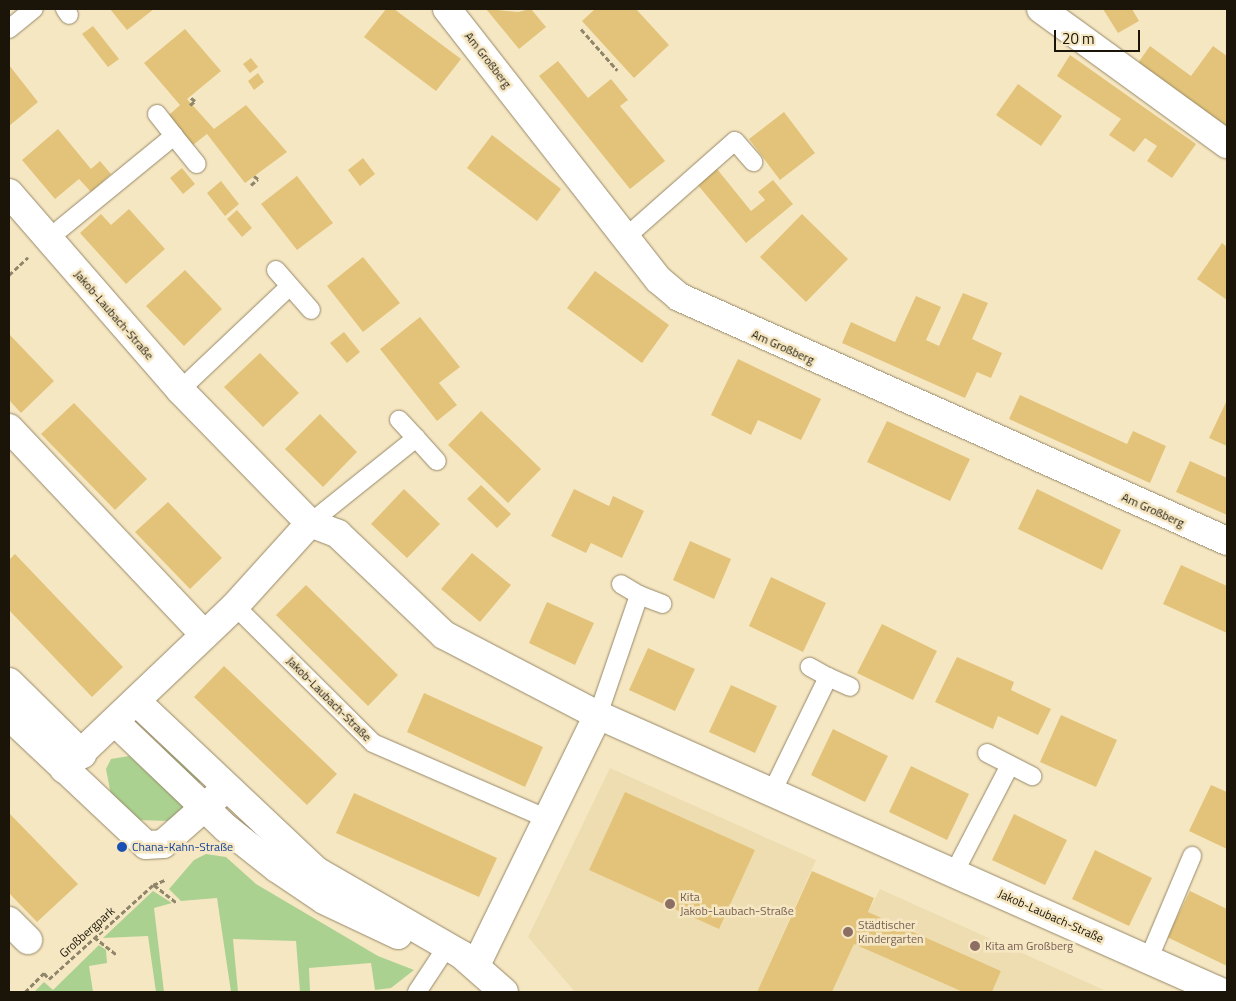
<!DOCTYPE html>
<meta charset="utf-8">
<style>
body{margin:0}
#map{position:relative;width:1236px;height:1001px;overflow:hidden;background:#f6e7c3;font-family:"Titillium Web",sans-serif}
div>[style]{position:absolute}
.built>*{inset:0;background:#efddb2}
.green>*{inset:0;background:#abd191}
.building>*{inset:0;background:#e2c379}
.path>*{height:3px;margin-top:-1.5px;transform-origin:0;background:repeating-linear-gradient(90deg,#8f856b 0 5px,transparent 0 7.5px)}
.roads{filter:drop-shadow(0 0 1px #968867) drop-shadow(0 0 1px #968867)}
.service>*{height:18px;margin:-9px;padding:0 9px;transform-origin:9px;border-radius:9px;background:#fff}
.minor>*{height:28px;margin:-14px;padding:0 14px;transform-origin:14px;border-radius:14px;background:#fff}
.dots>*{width:14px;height:14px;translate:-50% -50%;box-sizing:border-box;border:2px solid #f6e7c3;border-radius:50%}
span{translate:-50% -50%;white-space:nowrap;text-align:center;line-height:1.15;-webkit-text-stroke:5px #f6e7c3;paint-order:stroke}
.street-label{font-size:12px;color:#1a1508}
.transit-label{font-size:12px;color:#164399}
.left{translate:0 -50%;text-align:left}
.education-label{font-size:12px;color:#785e54}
.frame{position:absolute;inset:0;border:10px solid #1a1508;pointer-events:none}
.scale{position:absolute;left:1054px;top:30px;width:86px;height:22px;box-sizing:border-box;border:2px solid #1a1508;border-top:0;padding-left:6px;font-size:15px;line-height:18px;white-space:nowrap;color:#1a1508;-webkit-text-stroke:4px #f6e7c3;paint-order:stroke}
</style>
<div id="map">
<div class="built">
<div style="clip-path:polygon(610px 768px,816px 860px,757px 992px,575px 992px,528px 937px)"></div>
<div style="clip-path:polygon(880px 889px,1104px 990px,992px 992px,1001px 971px,868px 912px)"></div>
<div style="clip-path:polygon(854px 944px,963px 992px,832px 992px)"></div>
</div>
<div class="green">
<div style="clip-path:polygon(166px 742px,204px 778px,198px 784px,160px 748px)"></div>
<div style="clip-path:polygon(129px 756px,184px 806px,169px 821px,136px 820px,111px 795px,106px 769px,111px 759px)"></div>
<div style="clip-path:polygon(206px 854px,226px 857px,256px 884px,378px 956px,414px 970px,391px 988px,375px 990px,371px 963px,309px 968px,310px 992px,300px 992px,296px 941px,233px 939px,238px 992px,231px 992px,217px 898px,181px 901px,169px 889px,194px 860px)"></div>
<div style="clip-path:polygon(153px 891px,172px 903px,154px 908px,164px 992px,156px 992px,148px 936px,103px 938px)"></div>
<div style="clip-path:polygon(99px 945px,106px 950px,107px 963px,89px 966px,93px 992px,35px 991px,44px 982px,53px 990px)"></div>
</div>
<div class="building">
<div style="clip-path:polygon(110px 9px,154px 9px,127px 30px)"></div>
<div style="clip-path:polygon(386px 9px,394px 9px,461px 59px,436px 91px,364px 37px)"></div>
<div style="clip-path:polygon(486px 9px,518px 12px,531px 9px,546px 27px,519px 49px)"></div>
<div style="clip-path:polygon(595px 9px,636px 9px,669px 45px,634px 78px,582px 21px)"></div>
<div style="clip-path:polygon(1103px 9px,1132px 9px,1139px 21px,1118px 33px)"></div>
<div style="clip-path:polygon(93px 26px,119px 59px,108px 67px,82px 34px)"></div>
<div style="clip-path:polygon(185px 29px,221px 71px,187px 99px,214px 129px,246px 105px,287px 152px,245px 183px,207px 134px,193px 145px,168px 116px,180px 105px,144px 63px)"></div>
<div style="clip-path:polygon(1150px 46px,1191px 76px,1213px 46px,1227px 56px,1227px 128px,1138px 63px)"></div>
<div style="clip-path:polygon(1070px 55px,1196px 144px,1172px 178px,1147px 161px,1157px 146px,1145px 138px,1134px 152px,1109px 135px,1121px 119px,1057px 76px)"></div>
<div style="clip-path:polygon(251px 58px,258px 67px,250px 73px,243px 64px)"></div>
<div style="clip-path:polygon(558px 61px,588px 98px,611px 79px,628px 100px,620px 106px,665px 161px,630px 189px,539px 76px)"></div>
<div style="clip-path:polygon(9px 65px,38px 102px,9px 126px)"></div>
<div style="clip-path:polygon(258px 73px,264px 82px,254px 90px,248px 81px)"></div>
<div style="clip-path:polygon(1018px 84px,1062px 116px,1041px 146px,996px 115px)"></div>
<div style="clip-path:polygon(784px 112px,815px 153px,780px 180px,749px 139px)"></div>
<div style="clip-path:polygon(58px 129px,91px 169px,100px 161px,111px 174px,91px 192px,79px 179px,55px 199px,22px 160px)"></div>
<div style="clip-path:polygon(492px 135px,561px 189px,537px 221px,467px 168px)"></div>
<div style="clip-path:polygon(363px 158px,375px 174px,360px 186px,348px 170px)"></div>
<div style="clip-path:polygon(182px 168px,195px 184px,183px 194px,170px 178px)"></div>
<div style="clip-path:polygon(717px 169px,751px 211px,765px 200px,758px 192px,773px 180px,793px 204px,746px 243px,697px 184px)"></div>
<div style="clip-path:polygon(297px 176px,333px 223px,297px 250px,261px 204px)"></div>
<div style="clip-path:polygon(221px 181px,239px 204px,225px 216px,207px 193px)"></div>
<div style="clip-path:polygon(129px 209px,165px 249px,126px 284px,80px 233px,101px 214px,111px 225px)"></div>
<div style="clip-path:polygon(237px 210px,252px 228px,242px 237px,227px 219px)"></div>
<div style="clip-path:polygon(802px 214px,848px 259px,806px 302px,760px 257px)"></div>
<div style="clip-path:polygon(1222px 243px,1227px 247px,1227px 300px,1197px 279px)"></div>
<div style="clip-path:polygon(363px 257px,400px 303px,363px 332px,327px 286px)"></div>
<div style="clip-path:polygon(185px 270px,222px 309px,184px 346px,146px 306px)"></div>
<div style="clip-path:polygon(595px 271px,669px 325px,642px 363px,567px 308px)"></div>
<div style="clip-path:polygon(963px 293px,988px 303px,972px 339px,1002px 353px,991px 378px,977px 372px,965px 398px,842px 343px,851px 322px,895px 342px,916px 296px,941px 307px,926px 340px,939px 346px)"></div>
<div style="clip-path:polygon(420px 317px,460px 367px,439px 383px,457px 405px,437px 421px,380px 349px)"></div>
<div style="clip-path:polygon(344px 332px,360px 352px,347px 363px,330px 343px)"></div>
<div style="clip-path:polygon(9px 334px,54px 381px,21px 413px,9px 400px)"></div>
<div style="clip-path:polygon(260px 353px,299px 393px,263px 427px,224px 387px)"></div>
<div style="clip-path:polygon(738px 359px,821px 399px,801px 440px,758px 420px,751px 435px,711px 415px)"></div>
<div style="clip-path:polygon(1020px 395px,1127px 444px,1133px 431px,1166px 446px,1150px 483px,1009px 419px)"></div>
<div style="clip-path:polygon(1227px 400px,1227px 446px,1209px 438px)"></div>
<div style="clip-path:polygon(74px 403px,147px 479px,115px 510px,41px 434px)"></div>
<div style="clip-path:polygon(481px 411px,541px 469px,508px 503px,448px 445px)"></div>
<div style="clip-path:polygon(320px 414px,357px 452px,323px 487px,285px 449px)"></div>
<div style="clip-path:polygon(887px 421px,970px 459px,950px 501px,867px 462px)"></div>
<div style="clip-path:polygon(1190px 461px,1227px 478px,1227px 515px,1176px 492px)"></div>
<div style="clip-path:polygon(481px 485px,511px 514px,497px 528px,467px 499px)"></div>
<div style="clip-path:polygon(404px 489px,440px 524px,407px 558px,371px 524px)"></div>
<div style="clip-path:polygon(574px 489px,609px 506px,613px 496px,644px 511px,622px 558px,591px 543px,586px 553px,551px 536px)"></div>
<div style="clip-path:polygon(1037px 489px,1121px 530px,1102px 570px,1018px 529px)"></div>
<div style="clip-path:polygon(168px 502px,222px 558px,190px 589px,135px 532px)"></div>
<div style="clip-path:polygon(690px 541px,731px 559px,714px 599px,673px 580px)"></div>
<div style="clip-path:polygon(472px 553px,511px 585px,480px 622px,441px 589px)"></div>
<div style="clip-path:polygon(15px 554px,123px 667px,92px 697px,9px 610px,9px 560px)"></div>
<div style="clip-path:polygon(1181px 565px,1227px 586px,1227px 633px,1163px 604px)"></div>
<div style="clip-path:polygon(771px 577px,826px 603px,803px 652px,749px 626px)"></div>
<div style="clip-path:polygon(306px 585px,398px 675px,368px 706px,276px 615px)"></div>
<div style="clip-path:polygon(547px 602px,594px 623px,575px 665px,529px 643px)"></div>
<div style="clip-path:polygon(882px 624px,937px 651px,913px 700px,857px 673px)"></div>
<div style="clip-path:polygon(648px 648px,695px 669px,675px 711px,629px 690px)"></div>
<div style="clip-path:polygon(957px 657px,1014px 682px,1011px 690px,1051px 709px,1038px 735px,998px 716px,993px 729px,935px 702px)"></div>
<div style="clip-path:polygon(224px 666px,337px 774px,307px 805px,194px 697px)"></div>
<div style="clip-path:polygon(731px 685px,777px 706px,755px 753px,709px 732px)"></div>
<div style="clip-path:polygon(424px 693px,543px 747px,525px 787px,407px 732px)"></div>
<div style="clip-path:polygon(1061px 715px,1117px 740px,1096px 787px,1040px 762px)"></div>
<div style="clip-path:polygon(833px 729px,888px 756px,865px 802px,811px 775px)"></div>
<div style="clip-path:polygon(911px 766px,969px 794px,947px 840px,889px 812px)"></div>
<div style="clip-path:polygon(1211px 785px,1227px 792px,1227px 849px,1189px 831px)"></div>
<div style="clip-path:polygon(625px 792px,755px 850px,719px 929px,589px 870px)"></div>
<div style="clip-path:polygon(354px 793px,497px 858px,479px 897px,336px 833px)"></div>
<div style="clip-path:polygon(9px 813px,78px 884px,37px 922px,9px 893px)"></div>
<div style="clip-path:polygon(1014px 814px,1067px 840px,1045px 885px,992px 860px)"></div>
<div style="clip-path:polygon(1095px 850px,1152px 878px,1129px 926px,1072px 899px)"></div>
<div style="clip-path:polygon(812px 871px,874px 898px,868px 912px,1001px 971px,992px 992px,963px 992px,854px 944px,832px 992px,757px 992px)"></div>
<div style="clip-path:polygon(1190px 891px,1227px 909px,1227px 966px,1167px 937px)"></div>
</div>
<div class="path">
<div style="left:581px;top:29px;width:55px;rotate:48.7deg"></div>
<div style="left:190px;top:105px;width:6px;rotate:-39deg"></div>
<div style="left:195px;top:101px;width:6px;rotate:-141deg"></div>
<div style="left:251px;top:185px;width:9px;rotate:-41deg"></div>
<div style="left:258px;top:179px;width:5px;rotate:-143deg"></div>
<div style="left:9px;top:275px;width:26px;rotate:-43deg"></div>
<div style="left:154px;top:885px;width:29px;rotate:38deg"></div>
<div style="left:94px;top:937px;width:29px;rotate:38deg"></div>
<div style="left:25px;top:992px;width:27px;rotate:-45deg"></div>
<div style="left:44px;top:973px;width:8px;rotate:50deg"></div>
<div style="left:49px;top:979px;width:140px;rotate:-42.1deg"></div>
<div style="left:153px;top:885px;width:13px;rotate:-23deg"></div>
</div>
<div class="roads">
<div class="service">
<div style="left:65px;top:9px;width:7px;rotate:56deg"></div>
<div style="left:9px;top:29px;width:32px;rotate:-39deg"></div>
<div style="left:157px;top:114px;width:28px;rotate:52deg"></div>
<div style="left:626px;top:237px;width:145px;rotate:-41.4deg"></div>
<div style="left:735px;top:141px;width:28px;rotate:49deg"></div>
<div style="left:48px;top:239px;width:163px;rotate:-39.3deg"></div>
<div style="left:174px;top:136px;width:36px;rotate:51deg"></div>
<div style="left:276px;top:270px;width:53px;rotate:48.8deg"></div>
<div style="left:180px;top:390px;width:151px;rotate:-43.4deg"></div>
<div style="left:416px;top:438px;width:31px;rotate:48deg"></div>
<div style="left:310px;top:523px;width:136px;rotate:-38.7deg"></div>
<div style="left:416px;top:438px;width:25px;rotate:-133deg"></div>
<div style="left:639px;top:595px;width:25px;rotate:21deg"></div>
<div style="left:235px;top:606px;width:194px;rotate:44.8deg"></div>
<div style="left:373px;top:743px;width:191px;rotate:23.5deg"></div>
<div style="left:828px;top:677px;width:24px;rotate:24deg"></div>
<div style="left:598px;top:715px;width:127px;rotate:-71.1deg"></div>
<div style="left:639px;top:595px;width:21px;rotate:-149deg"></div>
<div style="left:987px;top:753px;width:51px;rotate:27.1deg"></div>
<div style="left:772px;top:792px;width:128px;rotate:-64deg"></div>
<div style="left:828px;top:677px;width:21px;rotate:-151deg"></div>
<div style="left:954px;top:873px;width:119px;rotate:-62.6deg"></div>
<div style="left:1149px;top:958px;width:111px;rotate:-67.1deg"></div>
<div style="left:417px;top:992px;width:53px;rotate:-56.6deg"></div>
</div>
<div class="minor">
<div style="left:447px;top:9px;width:344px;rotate:52deg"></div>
<div style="left:659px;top:280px;width:26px;rotate:40deg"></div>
<div style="left:679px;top:297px;width:600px;rotate:24deg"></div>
<div style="left:1041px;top:9px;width:230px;rotate:36deg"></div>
<div style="left:9px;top:193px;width:261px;rotate:49deg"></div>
<div style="left:180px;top:390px;width:186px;rotate:45.7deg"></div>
<div style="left:310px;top:523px;width:30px;rotate:21deg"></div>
<div style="left:338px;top:534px;width:146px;rotate:43.6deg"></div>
<div style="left:444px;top:635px;width:174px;rotate:27.5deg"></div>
<div style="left:598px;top:715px;width:682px;rotate:23.97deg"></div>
<div style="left:9px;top:428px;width:284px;rotate:46.6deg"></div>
<div style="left:9px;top:682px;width:103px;rotate:44.6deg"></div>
<div style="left:137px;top:702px;width:245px;rotate:43.3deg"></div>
<div style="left:315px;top:870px;width:170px;rotate:30deg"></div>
<div style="left:462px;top:955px;width:56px;rotate:41.4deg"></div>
<div style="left:9px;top:716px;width:188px;rotate:43.3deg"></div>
<div style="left:146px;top:845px;width:17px;rotate:-3deg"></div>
<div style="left:163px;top:844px;width:72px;rotate:-41.6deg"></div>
<div style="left:116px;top:723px;width:152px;rotate:43.7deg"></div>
<div style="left:226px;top:828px;width:66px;rotate:38.3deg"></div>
<div style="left:278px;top:869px;width:55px;rotate:34deg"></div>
<div style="left:324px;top:900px;width:82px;rotate:25.3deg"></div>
<div style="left:64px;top:769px;width:236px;rotate:-43.6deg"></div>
<div style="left:235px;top:606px;width:112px;rotate:-47.9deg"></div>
<div style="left:9px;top:921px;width:27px;rotate:45deg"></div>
<div style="left:476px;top:965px;width:278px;rotate:-64deg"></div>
</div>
</div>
<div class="dots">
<div style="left:122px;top:847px;background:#1a4fb4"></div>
<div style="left:670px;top:904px;background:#8d6e63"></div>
<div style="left:848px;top:932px;background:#8d6e63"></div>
<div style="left:975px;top:946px;background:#8d6e63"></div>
</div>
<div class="street-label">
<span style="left:488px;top:60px;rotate:52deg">Am Großberg</span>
<span style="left:114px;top:315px;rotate:49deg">Jakob-Laubach-Straße</span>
<span style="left:783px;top:347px;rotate:24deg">Am Großberg</span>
<span style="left:1153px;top:510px;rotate:24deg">Am Großberg</span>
<span style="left:329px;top:699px;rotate:45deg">Jakob-Laubach-Straße</span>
<span style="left:1051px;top:916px;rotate:24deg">Jakob-Laubach-Straße</span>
<span style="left:87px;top:932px;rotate:-42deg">Großbergpark</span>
</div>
<div class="transit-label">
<span class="left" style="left:132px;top:847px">Chana-Kahn-Straße</span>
</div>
<div class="education-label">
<span class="left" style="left:680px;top:904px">Kita<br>Jakob-Laubach-Straße</span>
<span class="left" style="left:858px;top:932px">Städtischer<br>Kindergarten</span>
<span class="left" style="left:985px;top:946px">Kita am Großberg</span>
</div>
<div class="frame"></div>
<div class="scale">20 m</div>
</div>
